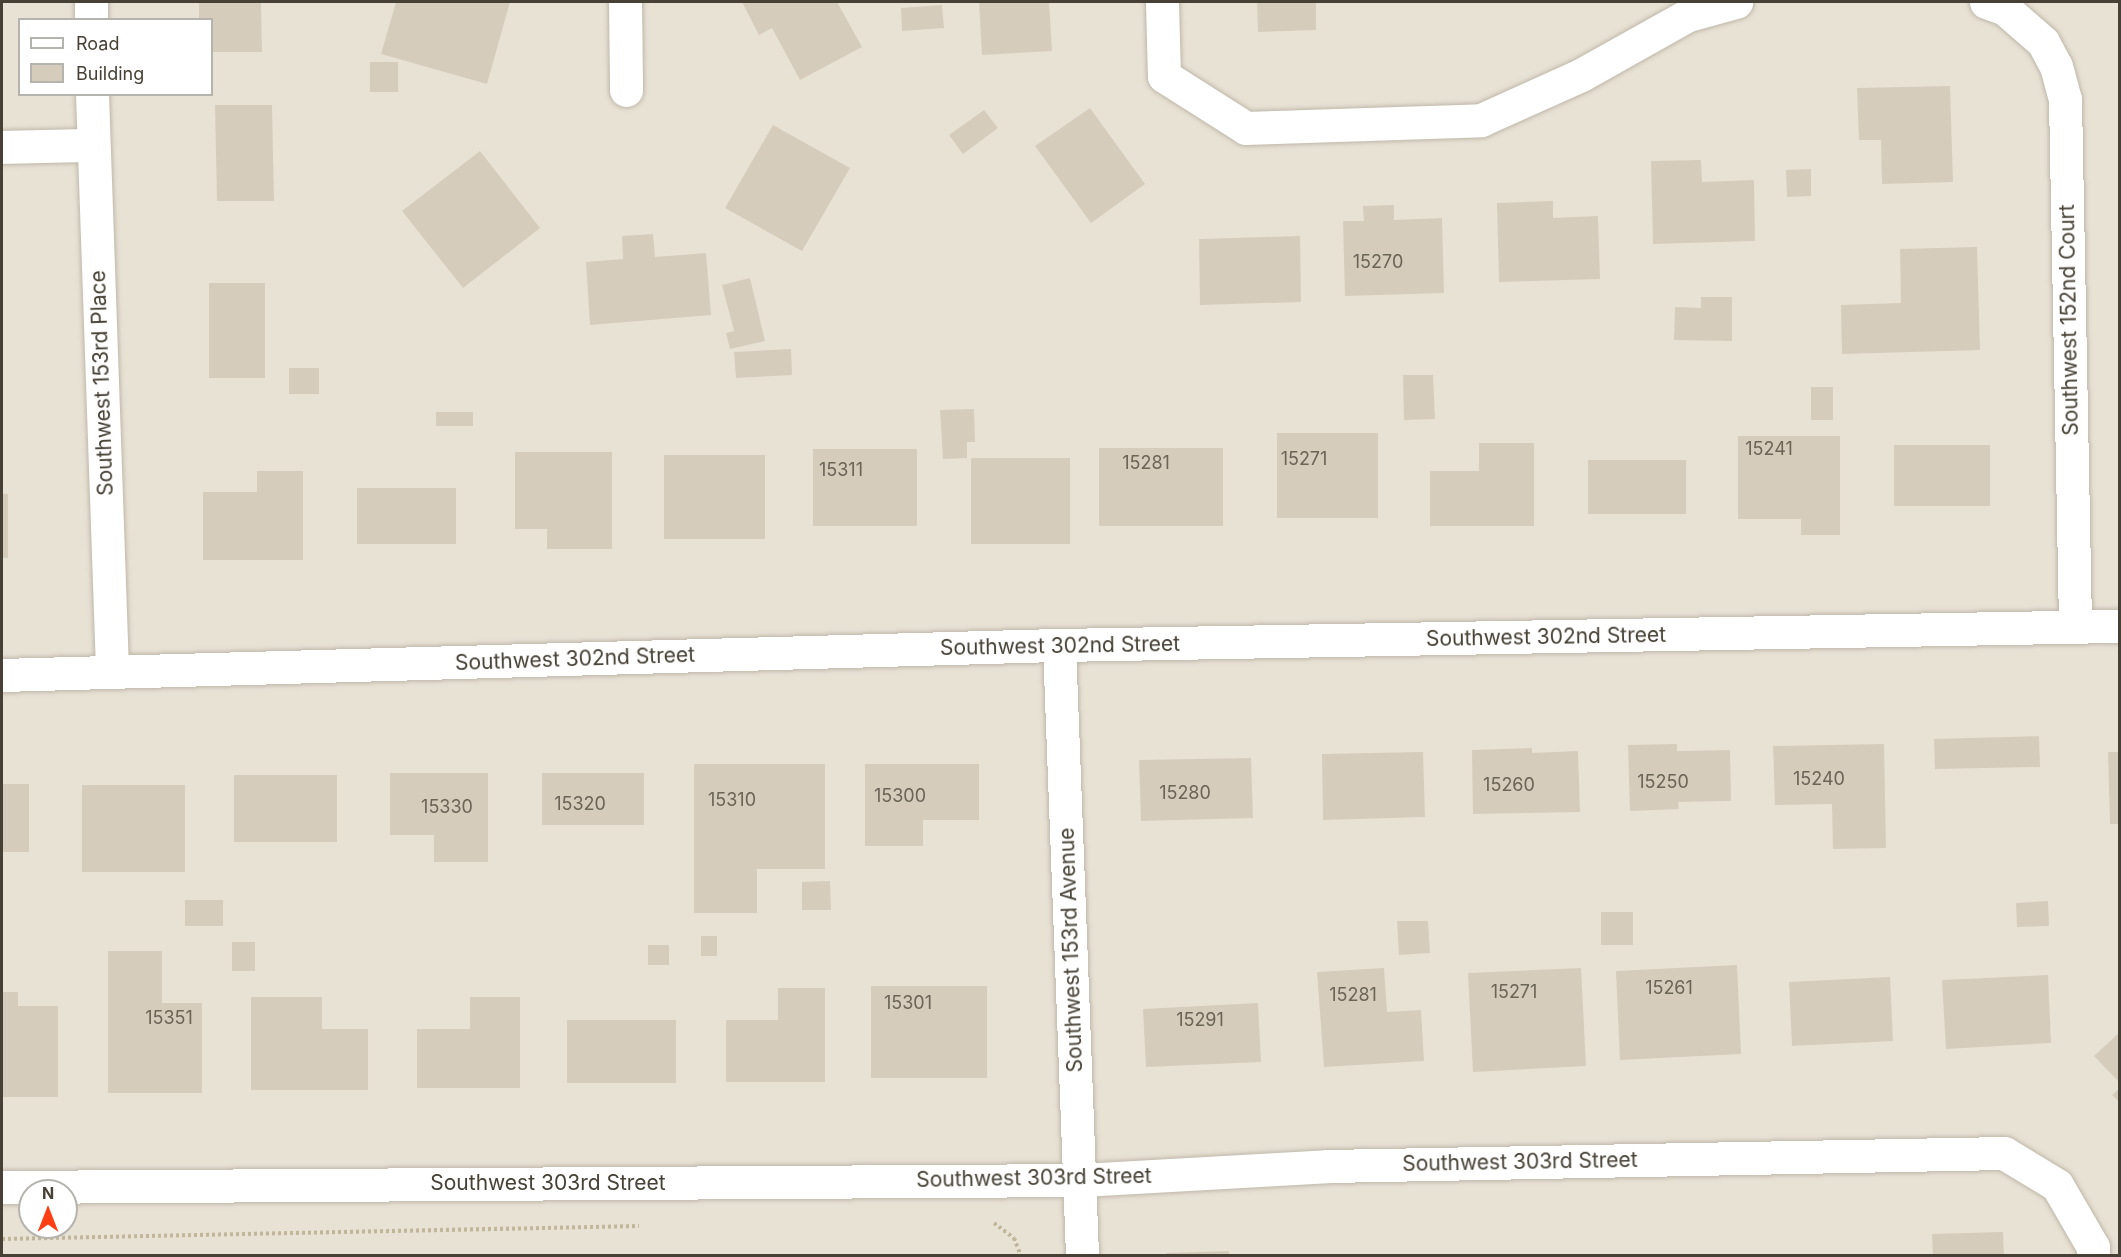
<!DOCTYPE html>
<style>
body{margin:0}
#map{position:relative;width:2121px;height:1257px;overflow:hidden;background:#f4f0e7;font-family:Inter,sans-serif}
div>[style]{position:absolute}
.residential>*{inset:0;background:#e8e2d5}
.building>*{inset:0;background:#d6ccbc}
.path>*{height:4px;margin-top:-2px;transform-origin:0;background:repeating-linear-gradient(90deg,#c1b59a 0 3px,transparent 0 6px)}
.roads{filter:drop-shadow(0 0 2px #bfb8a9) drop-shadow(0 0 2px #bfb8a9)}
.street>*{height:33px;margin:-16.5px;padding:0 16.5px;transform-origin:16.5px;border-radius:16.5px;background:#fff}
span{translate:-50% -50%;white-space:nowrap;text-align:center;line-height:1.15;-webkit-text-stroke:4.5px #fff;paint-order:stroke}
.number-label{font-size:18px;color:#6b6457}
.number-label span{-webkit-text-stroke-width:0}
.street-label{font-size:21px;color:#474135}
.frame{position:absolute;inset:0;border:3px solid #474135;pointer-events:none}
.legend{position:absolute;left:18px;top:18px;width:195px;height:78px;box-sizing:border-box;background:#fff;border:2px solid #b5b3ae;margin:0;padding:8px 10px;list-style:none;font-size:18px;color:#474135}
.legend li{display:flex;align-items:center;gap:12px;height:30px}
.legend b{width:30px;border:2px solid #b5b3ae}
.north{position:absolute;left:18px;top:1179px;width:60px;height:60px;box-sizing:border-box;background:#fff;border:2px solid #b5b3ae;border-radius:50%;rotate:0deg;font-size:16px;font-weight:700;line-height:24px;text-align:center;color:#474135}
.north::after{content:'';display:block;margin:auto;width:21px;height:27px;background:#fe3e13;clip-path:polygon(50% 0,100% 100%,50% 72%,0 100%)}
</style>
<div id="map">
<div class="residential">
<div style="clip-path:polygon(evenodd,2px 2px,2119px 2px,2119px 1255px,2px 1255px,2px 2px,20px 20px,212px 20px,212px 94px,20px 94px,20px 20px,2px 2px,30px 1191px,66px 1191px,66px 1227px,30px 1227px,30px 1191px)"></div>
</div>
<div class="building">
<div style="clip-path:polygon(199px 2px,261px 2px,262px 52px,212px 52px,212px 20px,199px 20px)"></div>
<div style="clip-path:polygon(396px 2px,510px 2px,487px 84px,381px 54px)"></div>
<div style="clip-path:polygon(742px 2px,837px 2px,862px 47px,800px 80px,772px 28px,759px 35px)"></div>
<div style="clip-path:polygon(979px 2px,1049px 2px,1052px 51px,982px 55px)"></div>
<div style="clip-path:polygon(1257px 2px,1316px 2px,1316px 30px,1258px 32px)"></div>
<div style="clip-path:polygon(942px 5px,944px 28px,902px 31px,901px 8px)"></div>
<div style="clip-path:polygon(370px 62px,398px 62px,398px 92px,370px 92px)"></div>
<div style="clip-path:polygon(1950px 86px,1953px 182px,1882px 184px,1881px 140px,1859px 140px,1857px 88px)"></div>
<div style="clip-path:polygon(215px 105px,272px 105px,274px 201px,217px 201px)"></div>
<div style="clip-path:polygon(1090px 108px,1145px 184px,1091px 223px,1035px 146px)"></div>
<div style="clip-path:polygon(984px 110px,998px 128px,963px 154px,949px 135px)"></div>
<div style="clip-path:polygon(773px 125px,850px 168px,802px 251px,725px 208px)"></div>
<div style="clip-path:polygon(480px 151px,540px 228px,463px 288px,402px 211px)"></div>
<div style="clip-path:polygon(1701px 160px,1702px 182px,1754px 180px,1755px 241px,1653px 244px,1651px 161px)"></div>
<div style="clip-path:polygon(1811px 169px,1811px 196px,1787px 197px,1786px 170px)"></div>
<div style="clip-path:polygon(1553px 201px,1553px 218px,1598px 216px,1600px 279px,1499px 282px,1497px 203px)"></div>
<div style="clip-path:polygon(1394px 205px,1394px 220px,1442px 218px,1444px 293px,1345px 296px,1343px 221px,1364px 221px,1363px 206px)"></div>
<div style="clip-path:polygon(653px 234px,655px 257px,706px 253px,711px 315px,590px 325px,586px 262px,623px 259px,622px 236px)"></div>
<div style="clip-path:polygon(1300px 236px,1301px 302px,1200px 305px,1199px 239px)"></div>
<div style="clip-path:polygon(1977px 247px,1980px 350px,1842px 354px,1841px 305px,1901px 303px,1900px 249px)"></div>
<div style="clip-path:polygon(750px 278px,765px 341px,730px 349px,726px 333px,734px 331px,722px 285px)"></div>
<div style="clip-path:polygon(209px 283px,265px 283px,265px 378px,209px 378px)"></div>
<div style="clip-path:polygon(1701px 297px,1732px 297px,1732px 341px,1674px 340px,1675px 307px,1701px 308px)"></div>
<div style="clip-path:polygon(791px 349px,792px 375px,736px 378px,734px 352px)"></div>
<div style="clip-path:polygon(289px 368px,319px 368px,319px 394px,289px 394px)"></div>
<div style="clip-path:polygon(1403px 375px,1433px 375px,1435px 419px,1404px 420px)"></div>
<div style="clip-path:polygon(1811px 387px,1833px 387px,1833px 420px,1811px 420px)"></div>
<div style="clip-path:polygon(974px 409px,975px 442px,967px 442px,967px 458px,943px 459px,940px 410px)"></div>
<div style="clip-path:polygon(436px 412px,473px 412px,473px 426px,436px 426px)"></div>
<div style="clip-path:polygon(1277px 433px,1378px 433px,1378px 518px,1277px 518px)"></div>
<div style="clip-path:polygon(1738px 436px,1840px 436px,1840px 535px,1801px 535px,1801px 519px,1738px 519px)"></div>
<div style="clip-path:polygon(1479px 443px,1534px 443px,1534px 526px,1430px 526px,1430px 471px,1479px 471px)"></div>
<div style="clip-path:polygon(1894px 445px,1990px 445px,1990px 506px,1894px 506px)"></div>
<div style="clip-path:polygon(1099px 448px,1223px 448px,1223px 526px,1099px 526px)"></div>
<div style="clip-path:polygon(813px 449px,917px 449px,917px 526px,813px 526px)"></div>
<div style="clip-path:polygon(515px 452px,612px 452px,612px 549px,547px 549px,547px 529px,515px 529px)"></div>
<div style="clip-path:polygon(664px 455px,765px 455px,765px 539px,664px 539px)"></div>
<div style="clip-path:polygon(971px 458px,1070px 458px,1070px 544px,971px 544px)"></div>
<div style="clip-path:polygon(1588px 460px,1686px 460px,1686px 514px,1588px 514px)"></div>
<div style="clip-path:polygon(257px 471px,303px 471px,303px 560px,203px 560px,203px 492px,257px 492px)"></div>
<div style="clip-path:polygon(357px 488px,456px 488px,456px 544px,357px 544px)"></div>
<div style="clip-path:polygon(2px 494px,8px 494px,8px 558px,2px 558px)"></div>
<div style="clip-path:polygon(2039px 736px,2040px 767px,1935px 769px,1934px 739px)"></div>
<div style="clip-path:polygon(1677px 744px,1677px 751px,1730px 750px,1731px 801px,1678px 802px,1679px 809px,1630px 811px,1628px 745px)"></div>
<div style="clip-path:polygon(1884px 744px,1886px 848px,1833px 849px,1832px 804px,1775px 805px,1773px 746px)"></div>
<div style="clip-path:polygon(1532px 748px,1532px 753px,1578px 751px,1580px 812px,1473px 814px,1472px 750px)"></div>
<div style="clip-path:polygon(1423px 752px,1425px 817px,1323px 820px,1322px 754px)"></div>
<div style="clip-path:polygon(2108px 752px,2120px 752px,2120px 824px,2110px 824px)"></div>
<div style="clip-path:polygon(1251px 758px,1253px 818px,1141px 821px,1139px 760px)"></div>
<div style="clip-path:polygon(694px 764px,825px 764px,825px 869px,757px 869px,757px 913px,694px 913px)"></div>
<div style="clip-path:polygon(865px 764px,979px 764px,979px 820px,923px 820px,923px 846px,865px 846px)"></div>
<div style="clip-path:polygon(390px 773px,488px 773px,488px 862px,434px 862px,434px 835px,390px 835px)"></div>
<div style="clip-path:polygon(542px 773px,644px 773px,644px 825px,542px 825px)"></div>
<div style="clip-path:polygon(234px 775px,337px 775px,337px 842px,234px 842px)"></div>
<div style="clip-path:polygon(2px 784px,29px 784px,29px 852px,2px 852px)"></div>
<div style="clip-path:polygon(82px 785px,185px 785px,185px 872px,82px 872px)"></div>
<div style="clip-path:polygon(830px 881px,831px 910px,802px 910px,802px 882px)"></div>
<div style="clip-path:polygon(185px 900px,223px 900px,223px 926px,185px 926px)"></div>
<div style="clip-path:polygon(2048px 901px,2049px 926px,2017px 927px,2016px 903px)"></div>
<div style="clip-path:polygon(1601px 912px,1633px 912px,1633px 945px,1601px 945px)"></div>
<div style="clip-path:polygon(1397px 921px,1428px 921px,1430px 953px,1399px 955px)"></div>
<div style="clip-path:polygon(701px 936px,717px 936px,717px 956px,701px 956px)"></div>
<div style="clip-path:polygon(232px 942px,255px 942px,255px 971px,232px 971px)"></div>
<div style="clip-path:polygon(648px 945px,669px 945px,669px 965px,648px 965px)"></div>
<div style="clip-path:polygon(108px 951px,162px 951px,162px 1003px,202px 1003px,202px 1093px,108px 1093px)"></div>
<div style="clip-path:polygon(1737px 965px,1741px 1054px,1620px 1060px,1616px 971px)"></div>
<div style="clip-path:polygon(1384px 968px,1387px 1012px,1421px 1010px,1424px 1061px,1324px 1067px,1317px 972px)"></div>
<div style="clip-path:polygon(1581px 968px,1586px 1066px,1473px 1072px,1468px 973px)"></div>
<div style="clip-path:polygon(2048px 975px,2051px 1043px,1946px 1049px,1942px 980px)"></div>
<div style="clip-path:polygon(1890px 977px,1893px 1041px,1792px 1046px,1789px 982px)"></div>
<div style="clip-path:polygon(871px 986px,987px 986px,987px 1078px,871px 1078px)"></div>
<div style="clip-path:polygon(778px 988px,825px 988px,825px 1082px,726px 1082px,726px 1020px,778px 1020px)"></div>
<div style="clip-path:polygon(2px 992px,18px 992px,18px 1006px,58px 1006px,58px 1097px,2px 1097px)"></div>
<div style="clip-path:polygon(251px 997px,322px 997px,322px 1029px,368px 1029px,368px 1090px,251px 1090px)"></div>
<div style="clip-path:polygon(470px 997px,520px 997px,520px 1088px,417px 1088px,417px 1029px,470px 1029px)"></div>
<div style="clip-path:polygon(1258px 1003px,1261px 1062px,1146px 1067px,1143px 1009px)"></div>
<div style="clip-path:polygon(567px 1020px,676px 1020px,676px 1083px,567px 1083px)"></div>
<div style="clip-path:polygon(2120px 1032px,2120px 1083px,2094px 1056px)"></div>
<div style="clip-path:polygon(2120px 1088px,2120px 1103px,2112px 1095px)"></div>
<div style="clip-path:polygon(2003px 1232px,2004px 1256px,1933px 1256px,1932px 1234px)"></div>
<div style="clip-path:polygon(1229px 1251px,1229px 1256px,1166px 1256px,1166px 1253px)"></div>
</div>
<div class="path">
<div style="left:994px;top:1223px;width:25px;rotate:37deg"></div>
<div style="left:1014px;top:1238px;width:19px;rotate:69deg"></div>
<div style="left:2px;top:1239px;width:637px;rotate:-1.17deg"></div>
</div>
<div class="roads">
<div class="street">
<div style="left:91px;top:2px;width:18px;rotate:90deg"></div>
<div style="left:625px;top:2px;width:88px;rotate:89.3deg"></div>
<div style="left:1162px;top:2px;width:74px;rotate:88.5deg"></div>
<div style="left:1164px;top:76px;width:97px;rotate:32.4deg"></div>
<div style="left:1246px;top:128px;width:235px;rotate:-1.9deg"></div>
<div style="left:1481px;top:120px;width:110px;rotate:-24.2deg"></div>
<div style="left:1581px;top:75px;width:123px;rotate:-29.3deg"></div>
<div style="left:1688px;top:15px;width:50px;rotate:-15.2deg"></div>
<div style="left:1986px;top:2px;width:20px;rotate:20deg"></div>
<div style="left:2005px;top:9px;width:50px;rotate:41deg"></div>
<div style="left:2043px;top:42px;width:27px;rotate:62deg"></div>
<div style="left:2056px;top:66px;width:34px;rotate:75deg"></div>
<div style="left:2065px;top:99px;width:528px;rotate:88.91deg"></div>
<div style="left:92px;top:94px;width:577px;rotate:88.01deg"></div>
<div style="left:2px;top:147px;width:90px;rotate:-1.3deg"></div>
<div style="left:1059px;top:645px;width:611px;rotate:87.84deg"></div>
<div style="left:2px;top:675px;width:1057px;rotate:-1.63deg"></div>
<div style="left:1059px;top:645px;width:1061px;rotate:-1.03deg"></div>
<div style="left:2px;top:1187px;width:1078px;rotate:-0.37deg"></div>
<div style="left:1080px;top:1180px;width:248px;rotate:-3.2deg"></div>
<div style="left:1328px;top:1166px;width:676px;rotate:-1.1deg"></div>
<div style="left:2004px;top:1153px;width:62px;rotate:31.1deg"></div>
<div style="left:2057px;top:1185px;width:72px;rotate:59.9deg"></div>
<div style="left:2093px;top:1247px;width:9px;rotate:90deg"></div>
</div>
</div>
<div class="number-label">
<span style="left:1378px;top:262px">15270</span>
<span style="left:1769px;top:449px">15241</span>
<span style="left:1304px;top:459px">15271</span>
<span style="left:1146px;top:463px">15281</span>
<span style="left:841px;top:470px">15311</span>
<span style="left:1819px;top:779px">15240</span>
<span style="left:1663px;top:782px">15250</span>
<span style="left:1509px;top:785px">15260</span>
<span style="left:1185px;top:793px">15280</span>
<span style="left:900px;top:796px">15300</span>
<span style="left:732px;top:800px">15310</span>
<span style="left:580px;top:804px">15320</span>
<span style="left:447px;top:807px">15330</span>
<span style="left:1669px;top:988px">15261</span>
<span style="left:1514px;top:992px">15271</span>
<span style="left:1353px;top:995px">15281</span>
<span style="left:908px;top:1003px">15301</span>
<span style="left:169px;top:1018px">15351</span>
<span style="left:1200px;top:1020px">15291</span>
</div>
<div class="street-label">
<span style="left:2069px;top:320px;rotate:-91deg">Southwest 152nd Court</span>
<span style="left:102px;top:383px;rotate:-92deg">Southwest 153rd Place</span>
<span style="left:1546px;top:637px;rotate:-1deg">Southwest 302nd Street</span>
<span style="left:1060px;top:646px;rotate:-1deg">Southwest 302nd Street</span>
<span style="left:575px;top:659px;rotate:-2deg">Southwest 302nd Street</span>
<span style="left:1071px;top:950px;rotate:-92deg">Southwest 153rd Avenue</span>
<span style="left:1520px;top:1162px;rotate:-1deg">Southwest 303rd Street</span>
<span style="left:1034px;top:1178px;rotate:-1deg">Southwest 303rd Street</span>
<span style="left:548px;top:1183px">Southwest 303rd Street</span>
</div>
<div class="frame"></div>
<ul class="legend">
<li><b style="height:8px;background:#fff"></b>Road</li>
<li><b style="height:16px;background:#d6ccbc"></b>Building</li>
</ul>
<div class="north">N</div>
</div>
